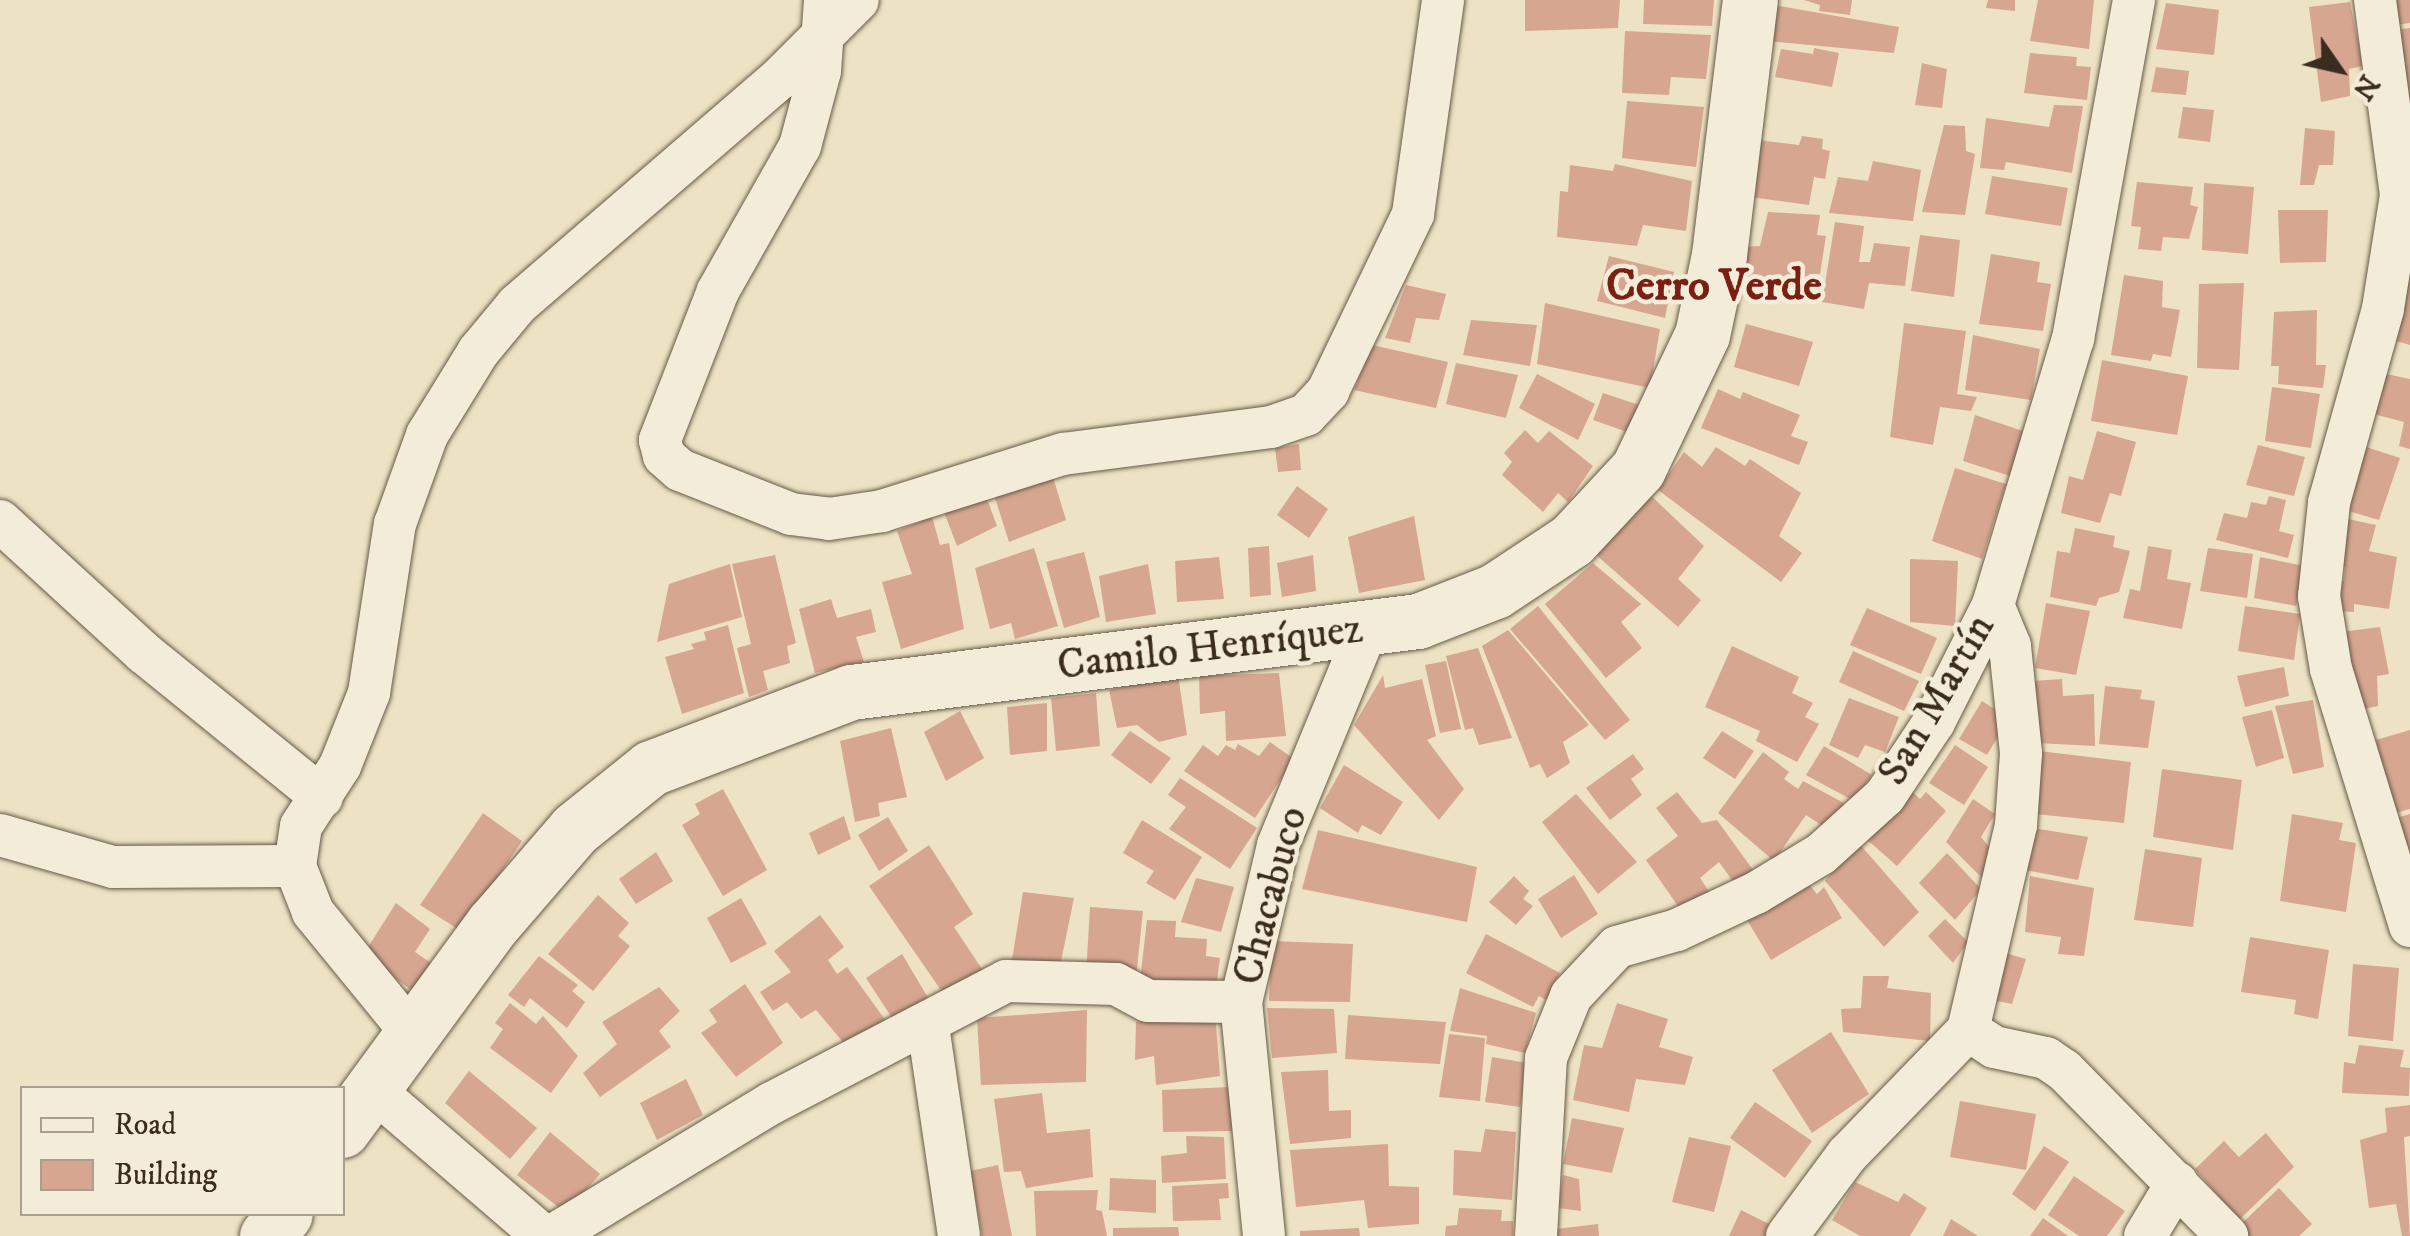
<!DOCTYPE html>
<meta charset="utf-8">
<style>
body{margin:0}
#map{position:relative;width:2410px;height:1236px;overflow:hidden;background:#ede2c3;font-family:"IM FELL DW Pica",serif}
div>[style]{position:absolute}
.building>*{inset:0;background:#d7a690}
.roads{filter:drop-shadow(0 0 2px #675a47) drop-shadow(0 0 2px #675a47)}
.street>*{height:42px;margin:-21px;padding:0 21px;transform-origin:21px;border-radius:21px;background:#f3ecd8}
.secondary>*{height:55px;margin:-27.5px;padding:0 27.5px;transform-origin:27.5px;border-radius:27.5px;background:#f3ecd8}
span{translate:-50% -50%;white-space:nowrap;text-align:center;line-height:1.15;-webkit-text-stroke:9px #f3ecd8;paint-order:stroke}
.street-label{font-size:42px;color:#3a2c1e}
.neighbourhood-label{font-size:45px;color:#7a1f14;font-weight:700}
.legend{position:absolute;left:20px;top:1086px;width:325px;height:130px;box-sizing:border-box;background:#f3ecd8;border:2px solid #a99f8e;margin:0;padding:12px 18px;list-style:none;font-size:30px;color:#3a2c1e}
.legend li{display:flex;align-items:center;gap:20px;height:50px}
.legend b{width:50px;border:2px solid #a99f8e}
.north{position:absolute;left:2290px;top:20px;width:100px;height:100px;-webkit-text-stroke:8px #f3ecd8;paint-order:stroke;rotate:124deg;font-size:28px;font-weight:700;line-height:40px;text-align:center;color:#3a2c1e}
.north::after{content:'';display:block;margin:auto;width:35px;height:45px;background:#3a2c1e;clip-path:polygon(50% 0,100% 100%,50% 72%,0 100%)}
</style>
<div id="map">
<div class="building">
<div style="clip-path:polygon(1525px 0,1620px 0,1618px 28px,1525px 31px)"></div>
<div style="clip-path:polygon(1644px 0,1714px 0,1712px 26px,1643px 24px)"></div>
<div style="clip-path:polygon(1804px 0,1852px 0,1850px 15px,1819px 11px,1820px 5px)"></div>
<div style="clip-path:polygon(1988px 0,2015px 0,2015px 11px,1986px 8px)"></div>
<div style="clip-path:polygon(2038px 0,2094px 0,2089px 49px,2030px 41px)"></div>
<div style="clip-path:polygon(2383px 0,2410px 0,2410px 23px,2386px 26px)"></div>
<div style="clip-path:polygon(2350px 2px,2363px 66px,2349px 69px,2350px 96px,2321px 102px,2309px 7px)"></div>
<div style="clip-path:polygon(2166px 3px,2219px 10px,2214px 55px,2156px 49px)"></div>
<div style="clip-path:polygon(1774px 5px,1899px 27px,1894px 53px,1768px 41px)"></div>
<div style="clip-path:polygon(2410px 28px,2410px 99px,2399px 100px,2386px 31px)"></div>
<div style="clip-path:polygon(1625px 31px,1711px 35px,1706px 79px,1671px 77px,1669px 95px,1622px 93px)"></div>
<div style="clip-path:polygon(1814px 48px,1839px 53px,1832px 87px,1775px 77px,1781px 49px,1813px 54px)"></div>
<div style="clip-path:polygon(2030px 53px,2077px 57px,2076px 66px,2091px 67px,2087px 100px,2024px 93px)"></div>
<div style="clip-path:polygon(1922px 63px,1947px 69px,1942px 108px,1915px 105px)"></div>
<div style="clip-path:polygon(2156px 67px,2189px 71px,2186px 95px,2151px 92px)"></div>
<div style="clip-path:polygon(1627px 101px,1704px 107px,1696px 167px,1622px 158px)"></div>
<div style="clip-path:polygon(2054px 105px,2083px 106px,2072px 173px,2006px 162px,2004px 170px,1980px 168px,1986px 118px,2049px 127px)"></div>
<div style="clip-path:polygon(2183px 107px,2214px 110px,2210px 142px,2178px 138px)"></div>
<div style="clip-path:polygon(1944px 125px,1965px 126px,1966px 151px,1975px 154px,1965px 215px,1922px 212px)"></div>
<div style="clip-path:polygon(2305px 128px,2335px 131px,2333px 165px,2319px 165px,2314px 185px,2300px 185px)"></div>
<div style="clip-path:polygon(1802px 136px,1823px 139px,1822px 149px,1830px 151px,1825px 179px,1814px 177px,1809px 205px,1750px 197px,1758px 140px,1799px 145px)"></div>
<div style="clip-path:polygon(1873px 161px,1921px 170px,1913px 221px,1829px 213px,1838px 177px,1868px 181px)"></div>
<div style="clip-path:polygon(1615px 164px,1692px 181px,1686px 231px,1643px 225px,1637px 246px,1557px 237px,1560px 191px,1568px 192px,1570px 165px,1613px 171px)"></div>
<div style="clip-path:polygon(1992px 176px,2068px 188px,2061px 226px,1985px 214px)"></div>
<div style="clip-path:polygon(2137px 182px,2193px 187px,2190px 205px,2198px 207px,2189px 239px,2163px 237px,2161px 251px,2138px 249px,2141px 227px,2131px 226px)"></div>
<div style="clip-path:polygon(2204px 183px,2254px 187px,2248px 254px,2202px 250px)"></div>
<div style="clip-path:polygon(2278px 210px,2328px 210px,2326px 262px,2280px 263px)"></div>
<div style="clip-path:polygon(1768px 212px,1820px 215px,1817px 235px,1826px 236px,1820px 274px,1810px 274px,1806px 296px,1778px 294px,1780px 281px,1735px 277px,1740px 247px,1760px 246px)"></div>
<div style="clip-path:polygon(1835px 222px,1864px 226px,1859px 262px,1870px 262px,1874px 243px,1910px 247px,1905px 286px,1869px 283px,1864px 309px,1822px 302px)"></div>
<div style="clip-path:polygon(1920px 235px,1960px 240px,1954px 297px,1911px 291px)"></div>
<div style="clip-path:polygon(1991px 254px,2040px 262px,2037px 282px,2051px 284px,2043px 331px,1979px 324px)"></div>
<div style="clip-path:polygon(1609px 256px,1674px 272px,1665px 318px,1597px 301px)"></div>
<div style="clip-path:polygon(2410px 267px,2410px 345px,2389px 339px)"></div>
<div style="clip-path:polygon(2124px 275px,2163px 281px,2162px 307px,2180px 310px,2171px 357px,2153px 354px,2151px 361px,2111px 355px)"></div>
<div style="clip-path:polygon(2244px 283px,2239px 370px,2197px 368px,2199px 284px)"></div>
<div style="clip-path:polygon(1406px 285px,1446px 294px,1439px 320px,1416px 318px,1410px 343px,1385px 338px)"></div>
<div style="clip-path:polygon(1545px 303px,1660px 329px,1650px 388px,1537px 364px)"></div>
<div style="clip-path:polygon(2317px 310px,2316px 365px,2326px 365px,2323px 388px,2278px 384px,2279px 366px,2271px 366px,2274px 312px)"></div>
<div style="clip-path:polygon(1471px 320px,1537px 325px,1530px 366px,1463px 355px)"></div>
<div style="clip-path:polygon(1904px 323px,1966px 331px,1957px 394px,1977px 397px,1971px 411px,1940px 407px,1933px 445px,1890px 437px)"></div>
<div style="clip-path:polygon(1746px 324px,1813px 342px,1799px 386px,1734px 367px)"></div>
<div style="clip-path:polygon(1973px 335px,2040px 349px,2031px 400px,1965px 390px)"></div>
<div style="clip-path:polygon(1372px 345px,1448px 362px,1436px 408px,1354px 390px)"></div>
<div style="clip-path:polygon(2102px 360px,2188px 376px,2177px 435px,2091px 421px)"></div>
<div style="clip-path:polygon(1456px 363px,1518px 375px,1506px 418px,1446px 404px)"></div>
<div style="clip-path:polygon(2381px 373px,2410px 379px,2410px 449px,2399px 446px,2404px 422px,2370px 413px)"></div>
<div style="clip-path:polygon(1537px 374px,1595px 404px,1578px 440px,1519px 408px)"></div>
<div style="clip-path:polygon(2272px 387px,2320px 394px,2311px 448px,2265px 441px)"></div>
<div style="clip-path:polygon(1718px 389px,1740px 399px,1743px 392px,1800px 415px,1791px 436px,1808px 442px,1799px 465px,1701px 428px)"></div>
<div style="clip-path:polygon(1603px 393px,1639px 405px,1630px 433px,1593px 420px)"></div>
<div style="clip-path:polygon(1975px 415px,2023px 431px,2010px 476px,1963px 461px)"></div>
<div style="clip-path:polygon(1525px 430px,1538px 443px,1549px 431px,1593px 466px,1568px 502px,1558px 493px,1543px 512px,1502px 475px,1512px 462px,1504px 453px)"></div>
<div style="clip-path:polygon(2097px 431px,2136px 442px,2121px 496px,2110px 493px,2100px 523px,2061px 513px,2069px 476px,2083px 480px)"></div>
<div style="clip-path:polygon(1299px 444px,1301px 470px,1278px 472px,1275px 448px)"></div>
<div style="clip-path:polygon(2258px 445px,2305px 457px,2294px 496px,2246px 485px)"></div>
<div style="clip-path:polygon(2363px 446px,2400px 458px,2379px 520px,2345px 510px)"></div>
<div style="clip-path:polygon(1716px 447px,1745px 466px,1750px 459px,1801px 493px,1779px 536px,1802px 553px,1781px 582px,1658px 490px,1684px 452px,1702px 467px)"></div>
<div style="clip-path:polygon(1048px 461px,1066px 520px,1009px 542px,989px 479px)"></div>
<div style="clip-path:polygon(1955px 468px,2006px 484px,1982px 559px,1932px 541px)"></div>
<div style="clip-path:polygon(980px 480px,997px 526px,957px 546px,939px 499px)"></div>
<div style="clip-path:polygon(1297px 486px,1328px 509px,1309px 538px,1277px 515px)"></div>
<div style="clip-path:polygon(1647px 492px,1704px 546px,1678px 579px,1701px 600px,1678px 627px,1594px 553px)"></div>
<div style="clip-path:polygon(2269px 496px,2286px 500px,2279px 531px,2294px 535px,2288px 558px,2216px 540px,2224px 513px,2247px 518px,2251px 502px,2266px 505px)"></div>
<div style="clip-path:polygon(1414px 516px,1425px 580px,1359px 593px,1348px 537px)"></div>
<div style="clip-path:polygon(932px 517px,940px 545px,949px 543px,964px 629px,901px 649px,882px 582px,912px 574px,897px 531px)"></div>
<div style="clip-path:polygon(2343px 518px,2376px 525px,2369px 551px,2397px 557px,2389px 609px,2354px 604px,2354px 612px,2333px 611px,2333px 580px,2344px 581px,2345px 567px,2334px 565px)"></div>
<div style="clip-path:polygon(2075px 528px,2115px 536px,2113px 547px,2130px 551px,2119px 592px,2099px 598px,2096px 606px,2050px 597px,2057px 551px,2070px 553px)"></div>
<div style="clip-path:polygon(1269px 546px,1271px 595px,1250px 597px,1248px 548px)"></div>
<div style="clip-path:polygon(2148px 546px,2172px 550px,2167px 579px,2191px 583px,2182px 629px,2123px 618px,2130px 589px,2140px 591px)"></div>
<div style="clip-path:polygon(1034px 548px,1058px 626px,1015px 639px,1011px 623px,990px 629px,975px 568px)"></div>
<div style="clip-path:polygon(2208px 548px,2253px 554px,2247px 598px,2200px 591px)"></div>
<div style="clip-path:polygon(1084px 552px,1100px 617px,1064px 628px,1046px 562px)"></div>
<div style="clip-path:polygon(775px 555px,796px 643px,787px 646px,790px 663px,763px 671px,768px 690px,749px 697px,737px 648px,751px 644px,732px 564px)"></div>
<div style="clip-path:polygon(1313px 555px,1316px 591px,1282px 597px,1277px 563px)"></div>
<div style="clip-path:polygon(1219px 557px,1224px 599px,1177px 602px,1175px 561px)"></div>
<div style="clip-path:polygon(2260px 557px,2304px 566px,2296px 606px,2254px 598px)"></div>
<div style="clip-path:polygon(1910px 559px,1958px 561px,1955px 626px,1910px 622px)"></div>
<div style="clip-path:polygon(1593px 563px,1641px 604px,1621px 622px,1642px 648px,1606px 678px,1545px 604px)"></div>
<div style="clip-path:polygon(730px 564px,742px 617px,657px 642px,669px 584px)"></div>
<div style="clip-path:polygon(1148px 564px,1156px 614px,1106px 622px,1099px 576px)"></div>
<div style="clip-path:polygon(831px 599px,837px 618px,871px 609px,876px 632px,856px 637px,864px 662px,815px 673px,799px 609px)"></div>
<div style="clip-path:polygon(2046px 603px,2090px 611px,2076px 675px,2035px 668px)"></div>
<div style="clip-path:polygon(1538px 606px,1630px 720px,1605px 740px,1510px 629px)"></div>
<div style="clip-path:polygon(2245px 606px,2300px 614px,2294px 660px,2238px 651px)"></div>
<div style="clip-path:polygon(1867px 608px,1937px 638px,1921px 674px,1850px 645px)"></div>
<div style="clip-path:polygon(728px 625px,744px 693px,682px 714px,665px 657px,694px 649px,691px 644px,706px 640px,704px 632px)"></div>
<div style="clip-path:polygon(2380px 627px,2389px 674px,2377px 676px,2378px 706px,2354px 711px,2341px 632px)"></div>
<div style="clip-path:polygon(1508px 630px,1589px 725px,1563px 742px,1570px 763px,1547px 778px,1540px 764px,1530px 768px,1482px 646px)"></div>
<div style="clip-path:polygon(1732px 646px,1799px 677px,1792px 693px,1813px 703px,1805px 717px,1819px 724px,1797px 762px,1756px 741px,1760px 731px,1705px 707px)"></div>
<div style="clip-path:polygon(1478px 648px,1512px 738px,1479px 745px,1473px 728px,1465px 730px,1446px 656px)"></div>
<div style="clip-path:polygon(1853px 651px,1919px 681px,1904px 711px,1839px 682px)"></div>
<div style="clip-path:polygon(1446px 661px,1461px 729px,1440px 733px,1425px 665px)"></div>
<div style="clip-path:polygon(2284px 667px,2289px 696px,2245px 707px,2237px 676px)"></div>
<div style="clip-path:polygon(1279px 673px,1286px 736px,1226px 741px,1225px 711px,1200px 714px,1199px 676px)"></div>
<div style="clip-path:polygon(1178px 675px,1187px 735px,1159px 742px,1137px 725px,1117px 728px,1109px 690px)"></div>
<div style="clip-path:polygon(1383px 675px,1385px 688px,1422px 679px,1436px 736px,1427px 740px,1464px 789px,1439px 820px,1354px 725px)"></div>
<div style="clip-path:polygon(2062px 679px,2063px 696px,2094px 694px,2095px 746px,2036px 743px,2033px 681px)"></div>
<div style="clip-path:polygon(2105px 686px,2142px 690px,2140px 699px,2155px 701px,2148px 748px,2099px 744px)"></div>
<div style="clip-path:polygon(1096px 693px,1100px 746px,1056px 751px,1051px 698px)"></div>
<div style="clip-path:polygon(1849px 698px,1899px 717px,1885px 752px,1865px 745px,1858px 758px,1829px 745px)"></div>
<div style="clip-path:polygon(2313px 700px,2324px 767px,2293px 774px,2275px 706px)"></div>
<div style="clip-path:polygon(1982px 701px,2009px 718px,1987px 755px,1959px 739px)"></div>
<div style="clip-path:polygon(1047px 703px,1047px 751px,1010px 755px,1007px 707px)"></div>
<div style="clip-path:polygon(2272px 710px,2284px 758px,2256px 767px,2242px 717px)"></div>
<div style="clip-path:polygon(960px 711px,984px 758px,946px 781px,924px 732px)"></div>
<div style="clip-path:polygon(891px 728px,907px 797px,878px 803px,880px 816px,855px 822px,840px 741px)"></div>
<div style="clip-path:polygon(2410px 730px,2410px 809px,2392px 814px,2376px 740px)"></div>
<div style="clip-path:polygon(1130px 731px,1171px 758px,1151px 784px,1111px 755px)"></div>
<div style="clip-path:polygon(1722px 731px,1754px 751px,1735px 779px,1703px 758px)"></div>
<div style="clip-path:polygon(1270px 742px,1294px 759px,1255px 818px,1184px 771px,1203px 745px,1218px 756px,1226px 745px,1235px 750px,1238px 744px,1259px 756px)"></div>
<div style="clip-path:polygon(1955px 745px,1988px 767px,1964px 805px,1929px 783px)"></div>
<div style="clip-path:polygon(1824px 746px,1872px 775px,1854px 801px,1806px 775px)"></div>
<div style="clip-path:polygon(2039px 751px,2131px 762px,2124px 823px,2035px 814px)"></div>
<div style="clip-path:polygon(1763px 752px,1789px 772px,1784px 779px,1798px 789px,1803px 781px,1844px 803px,1826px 828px,1806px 815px,1774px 861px,1718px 813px)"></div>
<div style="clip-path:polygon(1633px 754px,1644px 769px,1631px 779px,1642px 795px,1610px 820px,1586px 788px)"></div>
<div style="clip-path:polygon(1344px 765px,1403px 802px,1381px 835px,1362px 825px,1358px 833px,1320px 808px)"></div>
<div style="clip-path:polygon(2162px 769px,2242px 780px,2233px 850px,2153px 837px)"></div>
<div style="clip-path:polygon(1180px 778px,1257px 828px,1230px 869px,1169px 829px,1186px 807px,1168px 795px)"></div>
<div style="clip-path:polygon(1908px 788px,1920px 799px,1926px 792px,1946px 811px,1897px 866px,1864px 837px)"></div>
<div style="clip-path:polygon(723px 789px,767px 870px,723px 896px,682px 825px,700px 814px,695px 804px)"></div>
<div style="clip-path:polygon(1677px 792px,1702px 823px,1717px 820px,1753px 870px,1734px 883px,1719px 862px,1700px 878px,1710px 893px,1682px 912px,1646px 860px,1678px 836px,1656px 808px)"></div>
<div style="clip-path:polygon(1576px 794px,1637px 862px,1598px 894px,1542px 822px)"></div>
<div style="clip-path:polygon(1973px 799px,1995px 814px,1981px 837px,2003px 864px,1985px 881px,1946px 842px)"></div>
<div style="clip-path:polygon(483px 813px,522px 841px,461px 931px,420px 905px)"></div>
<div style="clip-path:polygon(2292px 814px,2343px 823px,2339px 840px,2356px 843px,2346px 912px,2280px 901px)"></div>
<div style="clip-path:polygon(2410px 814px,2410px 871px,2393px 819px)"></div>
<div style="clip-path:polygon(844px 816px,851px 839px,818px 855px,809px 833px)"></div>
<div style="clip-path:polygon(888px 817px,908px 851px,879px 871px,858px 835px)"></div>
<div style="clip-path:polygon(1142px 820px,1202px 857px,1175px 900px,1146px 883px,1154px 871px,1123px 853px)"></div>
<div style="clip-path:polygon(2033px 828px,2088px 837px,2078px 880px,2025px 870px)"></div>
<div style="clip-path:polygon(1318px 830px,1477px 867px,1467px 922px,1302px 889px)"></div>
<div style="clip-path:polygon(1856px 840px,1919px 912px,1884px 947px,1825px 881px)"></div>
<div style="clip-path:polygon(929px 845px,973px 914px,954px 927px,984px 972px,947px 999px,869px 886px)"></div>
<div style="clip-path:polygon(2145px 849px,2202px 858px,2193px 927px,2134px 920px)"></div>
<div style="clip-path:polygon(656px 852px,673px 881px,636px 904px,619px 879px)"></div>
<div style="clip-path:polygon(1947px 853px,1981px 889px,1955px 920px,1919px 883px)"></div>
<div style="clip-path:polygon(1574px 875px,1598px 914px,1561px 938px,1538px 899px)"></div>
<div style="clip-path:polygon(1514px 876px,1529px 891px,1523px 899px,1533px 906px,1516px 925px,1489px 902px)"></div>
<div style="clip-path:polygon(2030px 876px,2094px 888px,2084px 956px,2058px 954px,2061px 937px,2025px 932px)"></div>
<div style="clip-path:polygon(1196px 878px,1234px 887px,1221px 932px,1181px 922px)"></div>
<div style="clip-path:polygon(1808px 883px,1817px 894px,1824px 887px,1842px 918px,1771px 960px,1747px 920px)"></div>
<div style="clip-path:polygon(1023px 892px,1074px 898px,1059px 971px,1011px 966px)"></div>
<div style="clip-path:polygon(598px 895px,629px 923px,618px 936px,630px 946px,593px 991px,548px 954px)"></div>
<div style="clip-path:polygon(741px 898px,767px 944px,731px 963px,707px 918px)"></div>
<div style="clip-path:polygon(396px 903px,430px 929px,415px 952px,440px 969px,421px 997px,363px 955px)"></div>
<div style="clip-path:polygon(1090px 907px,1143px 911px,1136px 978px,1086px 975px)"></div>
<div style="clip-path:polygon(820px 915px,844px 947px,828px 960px,837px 974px,847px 967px,886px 1021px,848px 1048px,816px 1010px,801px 1019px,787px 1002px,773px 1011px,760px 992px,791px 972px,774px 951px)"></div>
<div style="clip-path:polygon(1945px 919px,1968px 942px,1953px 963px,1928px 936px)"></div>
<div style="clip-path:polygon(1147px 920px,1176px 921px,1175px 937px,1207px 939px,1206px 956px,1220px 958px,1215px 996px,1139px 990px)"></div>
<div style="clip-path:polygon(1486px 934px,1560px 973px,1546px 1000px,1539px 996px,1533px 1007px,1466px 973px)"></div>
<div style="clip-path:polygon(2250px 937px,2329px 950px,2318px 1019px,2294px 1014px,2296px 1000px,2241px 992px)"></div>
<div style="clip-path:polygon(1271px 941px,1353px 944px,1350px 1002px,1269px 1001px)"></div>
<div style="clip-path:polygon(2002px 952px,2026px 959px,2012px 1004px,1988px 999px)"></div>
<div style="clip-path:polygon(902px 954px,930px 1001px,896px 1024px,866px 978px)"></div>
<div style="clip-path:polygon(539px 956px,578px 985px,572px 991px,585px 1002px,567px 1028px,530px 998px,524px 1007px,508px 995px)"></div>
<div style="clip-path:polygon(2353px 964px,2399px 968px,2393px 1041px,2348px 1036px)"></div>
<div style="clip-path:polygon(1863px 976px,1889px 976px,1887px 988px,1931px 993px,1930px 1041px,1843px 1032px,1841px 1009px,1861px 1008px)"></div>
<div style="clip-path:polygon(745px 984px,783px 1043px,736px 1077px,701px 1033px,717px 1022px,709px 1010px)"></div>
<div style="clip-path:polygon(659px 987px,680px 1011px,659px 1031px,671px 1047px,600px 1097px,583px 1073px,617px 1044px,602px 1022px)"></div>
<div style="clip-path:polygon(1460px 988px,1536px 1013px,1525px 1053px,1486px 1044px,1487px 1036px,1450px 1031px)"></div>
<div style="clip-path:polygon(510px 1003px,536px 1024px,543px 1016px,578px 1056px,551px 1093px,490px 1048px,503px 1029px,495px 1023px)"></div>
<div style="clip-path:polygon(1617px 1003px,1668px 1019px,1659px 1047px,1693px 1057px,1685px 1085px,1636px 1079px,1629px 1112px,1573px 1100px,1584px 1045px,1602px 1048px)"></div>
<div style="clip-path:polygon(1267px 1008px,1334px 1009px,1337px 1053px,1272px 1058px)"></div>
<div style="clip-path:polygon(1087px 1010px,1086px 1082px,981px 1085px,977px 1018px)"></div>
<div style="clip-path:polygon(1215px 1012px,1220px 1076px,1156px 1085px,1154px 1056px,1135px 1060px,1136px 1022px)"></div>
<div style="clip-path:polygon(1348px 1015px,1446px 1022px,1440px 1064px,1345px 1059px)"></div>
<div style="clip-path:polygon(1831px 1032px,1869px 1094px,1812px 1133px,1772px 1070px)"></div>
<div style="clip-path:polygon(1449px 1034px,1485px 1038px,1480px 1101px,1439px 1097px)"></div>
<div style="clip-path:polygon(2359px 1045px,2404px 1050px,2400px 1067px,2410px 1068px,2409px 1096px,2342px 1093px,2344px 1062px,2355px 1064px)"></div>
<div style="clip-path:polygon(1492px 1057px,1528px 1063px,1520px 1107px,1485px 1102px)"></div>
<div style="clip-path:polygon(1328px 1070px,1329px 1111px,1351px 1110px,1351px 1138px,1290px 1144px,1281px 1072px)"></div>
<div style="clip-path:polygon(469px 1071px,537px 1128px,510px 1159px,445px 1103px)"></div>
<div style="clip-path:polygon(686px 1079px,703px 1115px,657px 1140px,640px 1103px)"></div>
<div style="clip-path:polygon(1230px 1087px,1233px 1131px,1163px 1132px,1162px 1090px)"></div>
<div style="clip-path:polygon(1042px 1093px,1047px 1133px,1090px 1129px,1093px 1177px,1026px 1188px,1021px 1171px,1004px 1172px,994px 1099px)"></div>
<div style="clip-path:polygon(1960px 1101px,2036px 1114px,2026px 1170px,1950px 1157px)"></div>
<div style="clip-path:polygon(1755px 1102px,1812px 1141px,1785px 1178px,1730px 1138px)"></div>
<div style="clip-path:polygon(2410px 1105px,2410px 1136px,2404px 1137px,2410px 1236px,2402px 1236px,2396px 1204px,2369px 1208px,2360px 1140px,2387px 1132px,2385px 1108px)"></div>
<div style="clip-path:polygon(1572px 1118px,1624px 1128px,1612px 1173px,1563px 1164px)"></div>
<div style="clip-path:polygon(1485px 1129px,1516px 1132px,1512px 1200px,1453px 1195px,1454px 1150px,1481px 1152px)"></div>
<div style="clip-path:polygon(550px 1132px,600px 1174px,566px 1213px,517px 1175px)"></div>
<div style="clip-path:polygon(2266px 1133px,2294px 1167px,2239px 1220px,2195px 1169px,2224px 1141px,2239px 1157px)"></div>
<div style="clip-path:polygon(1186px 1136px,1224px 1137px,1226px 1179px,1162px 1183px,1161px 1156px,1187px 1153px)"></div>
<div style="clip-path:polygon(1689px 1137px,1731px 1146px,1714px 1212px,1672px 1202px)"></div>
<div style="clip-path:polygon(1388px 1144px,1389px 1186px,1419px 1187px,1419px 1224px,1368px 1228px,1364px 1200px,1296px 1207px,1290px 1150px)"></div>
<div style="clip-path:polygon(2044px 1146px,2069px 1162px,2035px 1211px,2012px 1194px)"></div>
<div style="clip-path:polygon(998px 1165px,1012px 1236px,982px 1236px,970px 1171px)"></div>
<div style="clip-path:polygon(1563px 1175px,1579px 1179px,1581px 1211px,1558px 1208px)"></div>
<div style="clip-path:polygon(2074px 1176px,2125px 1211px,2107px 1236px,2079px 1236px,2048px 1215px)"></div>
<div style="clip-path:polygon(1110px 1178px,1156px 1180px,1156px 1213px,1109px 1210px)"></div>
<div style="clip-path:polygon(1855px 1182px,1898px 1202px,1904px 1193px,1927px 1208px,1910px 1236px,1860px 1236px,1832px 1220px)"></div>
<div style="clip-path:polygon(1228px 1183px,1229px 1198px,1219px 1199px,1221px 1220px,1173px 1221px,1172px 1186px)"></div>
<div style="clip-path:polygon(2279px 1188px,2312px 1224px,2299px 1236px,2248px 1236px,2239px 1226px)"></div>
<div style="clip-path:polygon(1098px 1190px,1096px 1210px,1102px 1211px,1107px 1236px,1036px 1236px,1034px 1191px)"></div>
<div style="clip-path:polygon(1459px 1208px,1502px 1210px,1501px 1221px,1513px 1221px,1513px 1236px,1445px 1236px,1446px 1226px,1457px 1225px)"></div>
<div style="clip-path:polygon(1741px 1210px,1775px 1227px,1770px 1236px,1729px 1236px)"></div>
<div style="clip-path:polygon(2043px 1218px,2068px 1236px,2030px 1236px)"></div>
<div style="clip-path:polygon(1951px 1219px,1978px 1236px,1943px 1236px)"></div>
<div style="clip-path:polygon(1598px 1224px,1599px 1236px,1556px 1236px,1556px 1229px)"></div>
<div style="clip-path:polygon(1178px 1227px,1179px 1236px,1113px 1236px,1113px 1228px)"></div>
<div style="clip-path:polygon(1359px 1228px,1360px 1236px,1300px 1236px,1300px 1231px)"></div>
</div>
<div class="roads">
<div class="street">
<div style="left:825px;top:0;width:71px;rotate:94deg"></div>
<div style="left:820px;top:71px;width:78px;rotate:104.9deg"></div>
<div style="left:800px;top:146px;width:167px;rotate:119.5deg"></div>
<div style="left:718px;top:291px;width:160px;rotate:111.3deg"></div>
<div style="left:660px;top:440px;width:16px;rotate:76deg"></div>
<div style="left:664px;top:456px;width:21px;rotate:41deg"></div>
<div style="left:680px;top:470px;width:119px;rotate:21.6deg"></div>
<div style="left:791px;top:514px;width:38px;rotate:7deg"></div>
<div style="left:829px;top:519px;width:54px;rotate:-8.6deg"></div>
<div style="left:882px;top:511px;width:190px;rotate:-17.5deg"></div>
<div style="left:1063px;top:454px;width:210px;rotate:-7.4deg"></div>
<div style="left:1271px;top:427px;width:37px;rotate:-19deg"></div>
<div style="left:1306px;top:415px;width:33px;rotate:-47deg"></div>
<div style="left:1328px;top:391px;width:196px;rotate:-64.3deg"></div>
<div style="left:1413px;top:214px;width:216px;rotate:-82deg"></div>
<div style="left:2375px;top:0;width:197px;rotate:82.4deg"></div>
<div style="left:2401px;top:195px;width:115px;rotate:99deg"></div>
<div style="left:2383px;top:309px;width:201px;rotate:105.6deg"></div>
<div style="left:2329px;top:503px;width:94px;rotate:96.1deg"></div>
<div style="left:2319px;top:596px;width:74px;rotate:80.7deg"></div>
<div style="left:2331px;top:669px;width:269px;rotate:72.9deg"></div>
<div style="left:0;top:521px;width:195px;rotate:42.5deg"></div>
<div style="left:144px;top:653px;width:229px;rotate:39deg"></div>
<div style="left:0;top:835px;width:117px;rotate:15.8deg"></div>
<div style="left:113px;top:867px;width:182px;rotate:-0.3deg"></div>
<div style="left:928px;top:1026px;width:212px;rotate:81.6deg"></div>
<div style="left:1968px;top:1030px;width:31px;rotate:33deg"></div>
<div style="left:1994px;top:1047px;width:53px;rotate:11.9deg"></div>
<div style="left:2046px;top:1058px;width:22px;rotate:34deg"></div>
<div style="left:2064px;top:1070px;width:233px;rotate:45.5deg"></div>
<div style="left:410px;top:1031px;width:154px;rotate:-129.2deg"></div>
<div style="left:313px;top:912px;width:49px;rotate:-111.4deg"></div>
<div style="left:295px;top:866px;width:40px;rotate:-81.5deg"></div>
<div style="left:301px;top:826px;width:72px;rotate:-57deg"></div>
<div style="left:340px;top:766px;width:79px;rotate:-68.3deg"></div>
<div style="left:369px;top:693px;width:171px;rotate:-81.3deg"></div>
<div style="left:395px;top:524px;width:95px;rotate:-70.2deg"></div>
<div style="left:427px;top:435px;width:97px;rotate:-58.4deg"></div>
<div style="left:478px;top:352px;width:61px;rotate:-50.3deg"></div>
<div style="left:517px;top:305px;width:347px;rotate:-40.8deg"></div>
<div style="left:780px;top:78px;width:110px;rotate:-45deg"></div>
<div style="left:370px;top:1087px;width:228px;rotate:40.7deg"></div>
<div style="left:552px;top:1236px;width:257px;rotate:-31.2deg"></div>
<div style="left:772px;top:1103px;width:264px;rotate:-27.5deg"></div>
<div style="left:1006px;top:981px;width:110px;rotate:1.6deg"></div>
<div style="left:1116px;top:984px;width:36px;rotate:28deg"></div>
<div style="left:1148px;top:1001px;width:93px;rotate:0.6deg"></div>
<div style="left:1264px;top:1236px;width:235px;rotate:-95.6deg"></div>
<div style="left:1241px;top:1002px;width:161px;rotate:-76.7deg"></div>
<div style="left:1278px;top:845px;width:234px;rotate:-67.6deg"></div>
<div style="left:1536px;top:1236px;width:178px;rotate:-86.8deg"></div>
<div style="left:1546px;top:1058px;width:67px;rotate:-68deg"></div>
<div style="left:1571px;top:996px;width:67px;rotate:-46.8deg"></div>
<div style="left:1617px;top:947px;width:62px;rotate:-15.8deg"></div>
<div style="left:1677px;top:930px;width:87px;rotate:-25.1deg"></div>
<div style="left:1756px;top:893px;width:76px;rotate:-31deg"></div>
<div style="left:1821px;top:854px;width:86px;rotate:-42.2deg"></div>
<div style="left:1885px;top:796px;width:89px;rotate:-56.5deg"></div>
<div style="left:1934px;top:722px;width:131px;rotate:-63.2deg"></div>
<div style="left:1993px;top:605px;width:278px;rotate:-73.3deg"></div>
<div style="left:2073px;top:339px;width:344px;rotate:-79.8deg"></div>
<div style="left:1787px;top:1236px;width:101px;rotate:-53.5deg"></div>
<div style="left:1847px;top:1155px;width:174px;rotate:-45.9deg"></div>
<div style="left:1968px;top:1030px;width:211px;rotate:-76.8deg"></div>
<div style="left:2016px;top:825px;width:72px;rotate:-86deg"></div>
<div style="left:2021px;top:753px;width:108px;rotate:-95.9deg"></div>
<div style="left:2010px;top:646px;width:44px;rotate:-112.5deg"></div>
<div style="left:2145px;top:1236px;width:62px;rotate:-58.9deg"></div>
</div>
<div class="secondary">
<div style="left:342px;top:1130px;width:255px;rotate:-53.8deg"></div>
<div style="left:493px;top:924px;width:125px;rotate:-49.2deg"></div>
<div style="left:575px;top:829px;width:97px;rotate:-38.8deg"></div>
<div style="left:651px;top:768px;width:214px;rotate:-20.8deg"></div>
<div style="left:851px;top:692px;width:571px;rotate:-7.14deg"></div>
<div style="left:1418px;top:621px;width:83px;rotate:-21.3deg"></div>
<div style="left:1495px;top:591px;width:92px;rotate:-33.5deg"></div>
<div style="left:1572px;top:540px;width:97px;rotate:-47.1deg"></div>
<div style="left:1638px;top:469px;width:148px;rotate:-64.5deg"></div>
<div style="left:1702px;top:335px;width:82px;rotate:-78deg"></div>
<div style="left:1719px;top:255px;width:257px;rotate:-83.1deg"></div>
<div style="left:267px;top:1236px;width:28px;rotate:-51deg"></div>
</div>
</div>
<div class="street-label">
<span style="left:1210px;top:648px;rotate:-7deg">Camilo Henríquez</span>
<span style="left:1937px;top:700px;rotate:-60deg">San Martín</span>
<span style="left:1271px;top:896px;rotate:-75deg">Chacabuco</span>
</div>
<div class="neighbourhood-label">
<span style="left:1714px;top:287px">Cerro Verde</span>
</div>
<ul class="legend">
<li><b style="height:12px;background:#f3ecd8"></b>Road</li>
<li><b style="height:28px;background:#d7a690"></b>Building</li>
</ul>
<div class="north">N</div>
</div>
